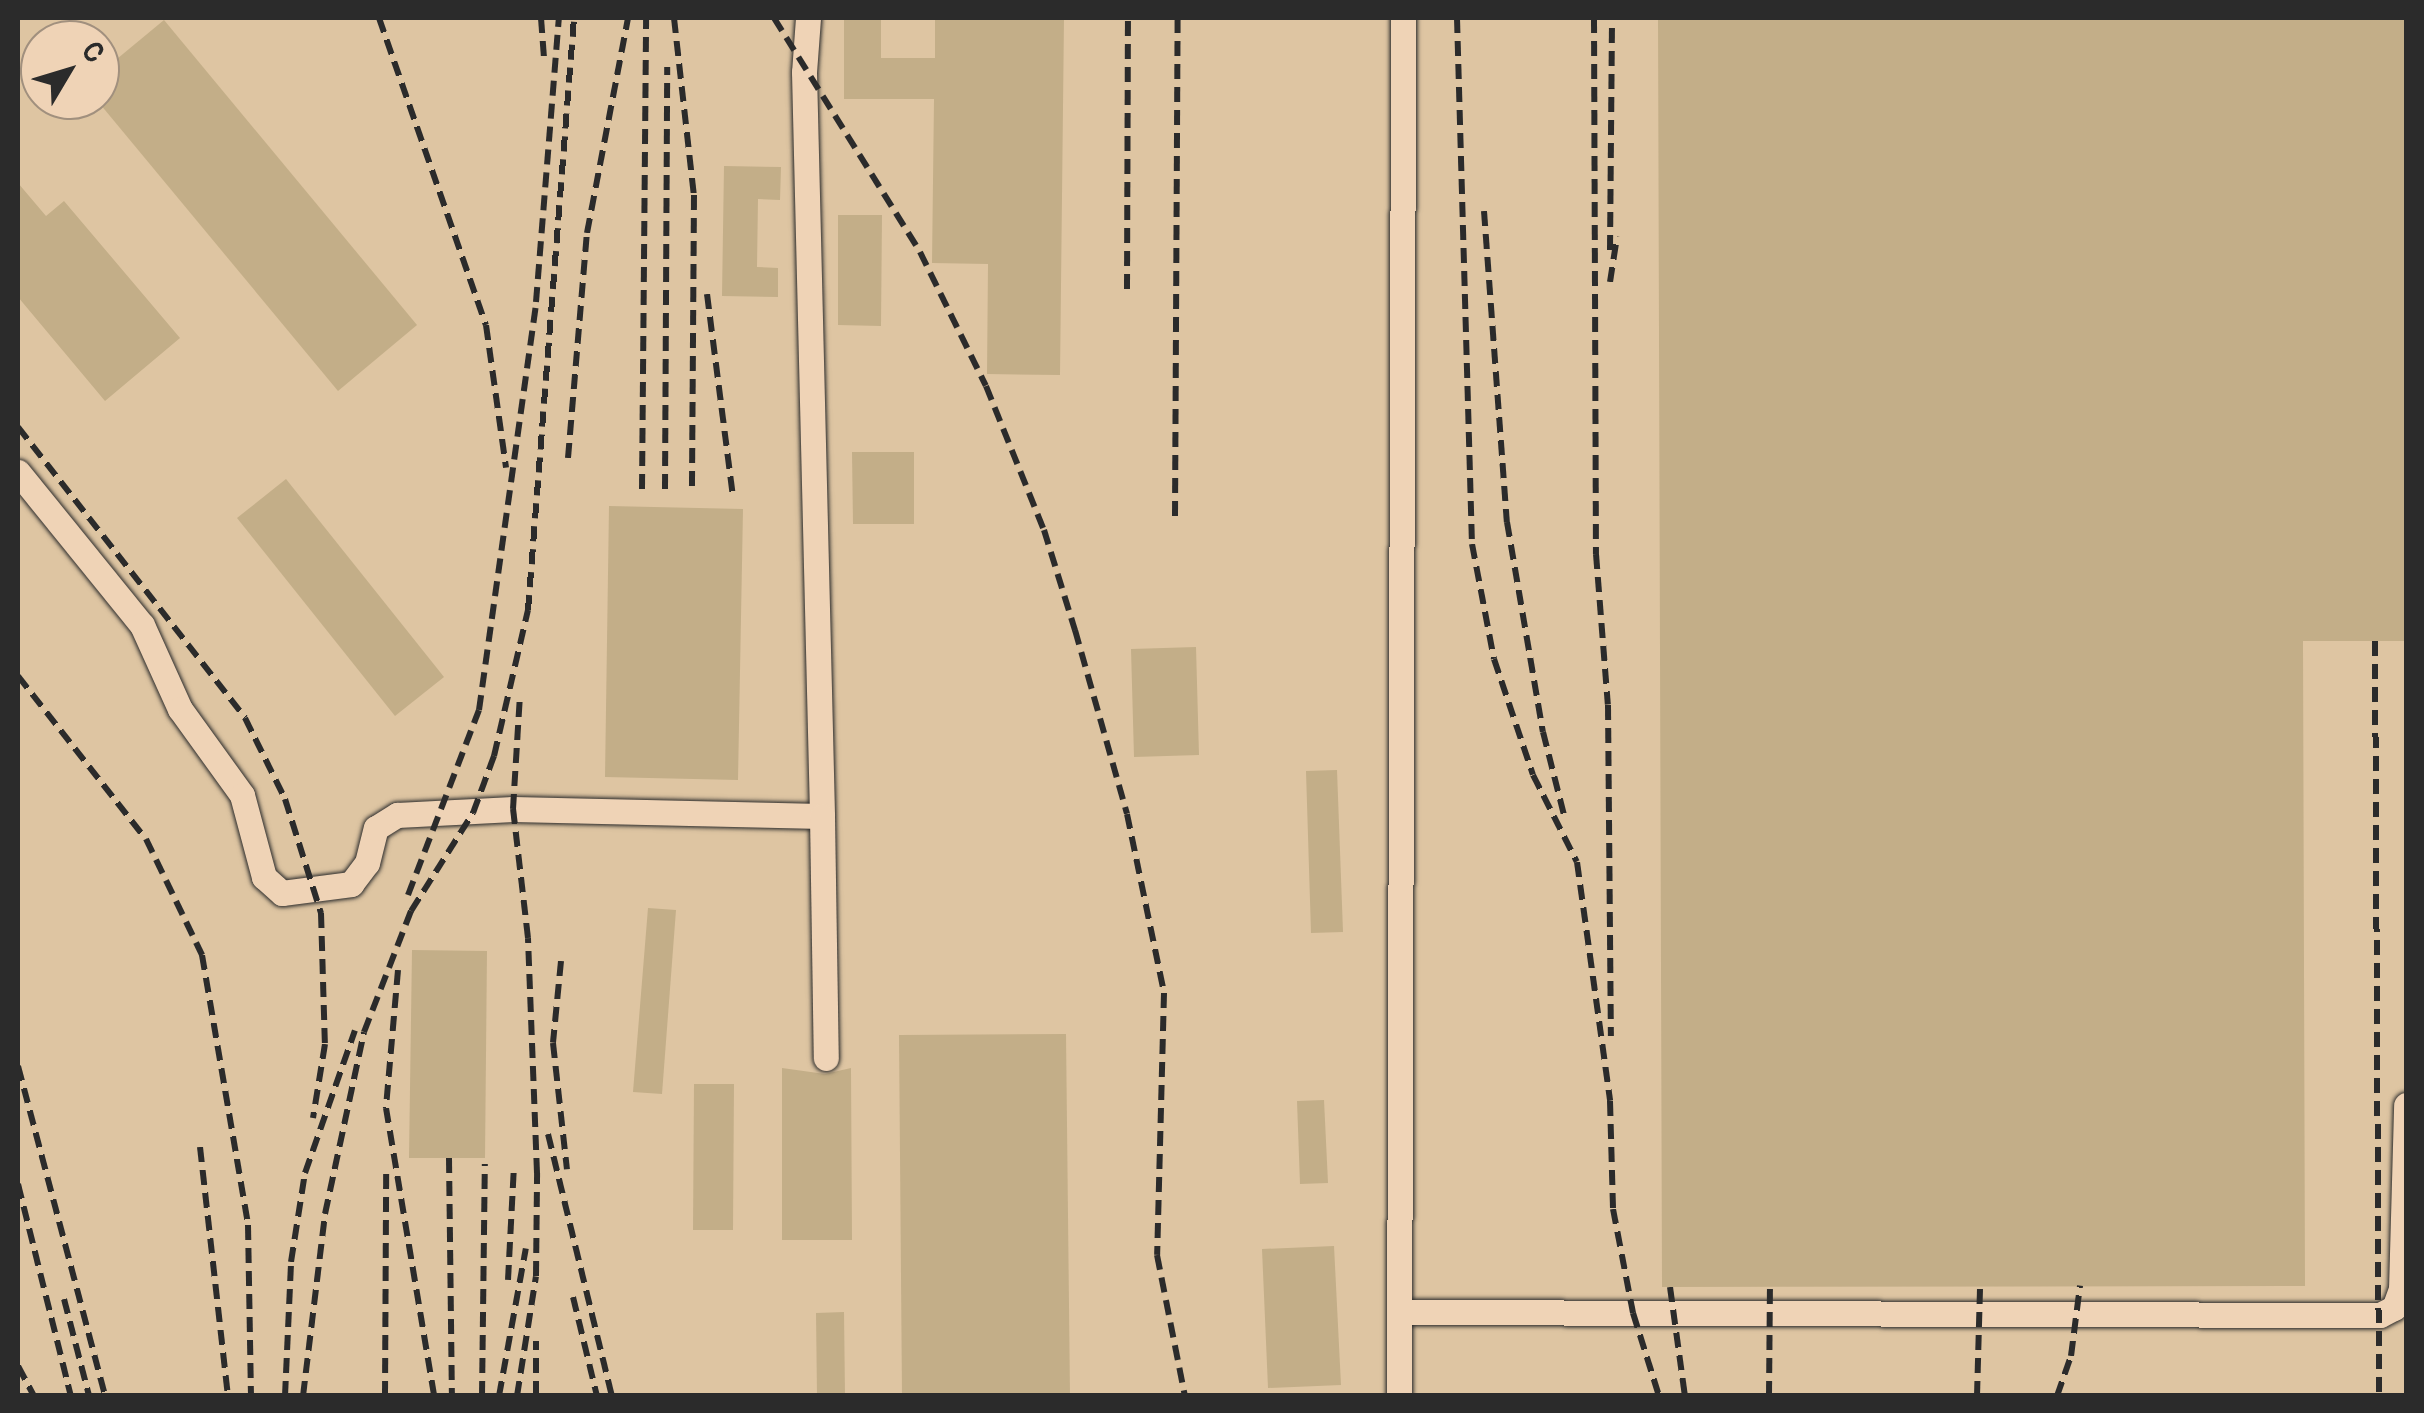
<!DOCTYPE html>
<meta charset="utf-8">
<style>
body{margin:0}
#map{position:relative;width:2424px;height:1413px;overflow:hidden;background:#efd3b0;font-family:Pangolin,sans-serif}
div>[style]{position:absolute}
.built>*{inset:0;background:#dec5a2}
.building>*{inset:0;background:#c3ae88}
.roads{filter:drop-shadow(0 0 2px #2b2b2b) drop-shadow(0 0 2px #2b2b2b)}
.minor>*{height:25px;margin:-12.5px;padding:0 12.5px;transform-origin:12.5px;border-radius:12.5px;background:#efd3b6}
.rail>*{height:6px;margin-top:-3px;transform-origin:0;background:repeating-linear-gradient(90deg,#2b2b2b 0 15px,transparent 0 23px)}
span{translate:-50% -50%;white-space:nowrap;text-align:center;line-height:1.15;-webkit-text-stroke:10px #efd3b6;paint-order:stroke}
.frame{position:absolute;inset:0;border:20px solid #2b2b2b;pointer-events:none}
.north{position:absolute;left:20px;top:20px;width:100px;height:100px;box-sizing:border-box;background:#efd3b6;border:2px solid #a1907e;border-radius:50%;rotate:52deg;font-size:28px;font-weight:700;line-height:40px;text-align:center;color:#2b2b2b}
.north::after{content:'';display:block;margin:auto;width:35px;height:45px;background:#2b2b2b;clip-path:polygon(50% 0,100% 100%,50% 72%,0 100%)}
</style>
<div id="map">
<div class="built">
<div style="clip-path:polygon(evenodd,18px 18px,2406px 18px,2406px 1395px,18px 1395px,18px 18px,40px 40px,100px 40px,100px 100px,40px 100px,40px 40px)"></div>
</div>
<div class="building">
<div style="clip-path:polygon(844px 18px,881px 18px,881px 58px,935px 58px,935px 18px,1064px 18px,1060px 375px,987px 374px,988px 264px,932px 263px,934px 99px,844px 99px)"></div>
<div style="clip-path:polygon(1658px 18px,2406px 18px,2406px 641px,2303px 641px,2305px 1286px,1662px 1287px)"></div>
<div style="clip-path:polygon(164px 20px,417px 325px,338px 391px,100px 104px,100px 73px)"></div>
<div style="clip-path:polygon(724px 166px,781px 167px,780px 200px,758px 199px,757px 267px,778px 268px,778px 297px,722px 296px)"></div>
<div style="clip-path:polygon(18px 183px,46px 216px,64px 201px,180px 338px,105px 401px,18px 297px)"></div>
<div style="clip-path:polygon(838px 215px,882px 215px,881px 326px,838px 325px)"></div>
<div style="clip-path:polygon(852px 452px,914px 452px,914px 524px,853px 524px)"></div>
<div style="clip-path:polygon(286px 479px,444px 677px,395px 716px,237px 518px)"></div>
<div style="clip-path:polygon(609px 506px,743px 509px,738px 780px,605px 777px)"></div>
<div style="clip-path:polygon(1196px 647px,1199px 755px,1134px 757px,1131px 649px)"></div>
<div style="clip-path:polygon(1337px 770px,1343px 932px,1311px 933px,1306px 771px)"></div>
<div style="clip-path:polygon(648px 908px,676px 910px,662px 1094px,633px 1092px)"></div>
<div style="clip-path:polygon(412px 950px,487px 951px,485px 1158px,409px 1158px)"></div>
<div style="clip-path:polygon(1066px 1034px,1070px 1396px,902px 1396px,899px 1035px)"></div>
<div style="clip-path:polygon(782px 1068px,825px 1074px,851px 1068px,852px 1240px,782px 1240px)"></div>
<div style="clip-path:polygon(694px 1084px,734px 1084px,733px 1230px,693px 1230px)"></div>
<div style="clip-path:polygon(1324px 1100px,1328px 1183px,1300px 1184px,1297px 1101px)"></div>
<div style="clip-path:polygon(1334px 1246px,1341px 1385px,1268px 1388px,1262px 1249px)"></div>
<div style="clip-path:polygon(844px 1312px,845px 1396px,817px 1396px,816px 1313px)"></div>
</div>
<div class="roads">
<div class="minor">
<div style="left:808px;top:18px;width:54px;rotate:94.2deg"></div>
<div style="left:804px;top:72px;width:744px;rotate:88.61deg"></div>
<div style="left:18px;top:472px;width:197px;rotate:51deg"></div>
<div style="left:142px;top:625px;width:92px;rotate:65.7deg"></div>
<div style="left:180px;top:709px;width:106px;rotate:54.2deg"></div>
<div style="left:242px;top:795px;width:85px;rotate:75deg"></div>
<div style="left:264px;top:877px;width:24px;rotate:42deg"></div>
<div style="left:282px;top:893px;width:70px;rotate:-7.4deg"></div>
<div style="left:351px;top:884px;width:26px;rotate:-53deg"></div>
<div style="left:367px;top:863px;width:36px;rotate:-76deg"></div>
<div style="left:376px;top:828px;width:25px;rotate:-32deg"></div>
<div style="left:397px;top:815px;width:116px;rotate:-3deg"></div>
<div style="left:513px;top:809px;width:309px;rotate:1.3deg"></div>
<div style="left:822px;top:816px;width:242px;rotate:89.1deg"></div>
<div style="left:1402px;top:1312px;width:978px;rotate:0.18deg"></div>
<div style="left:2380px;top:1315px;width:16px;rotate:-27deg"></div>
<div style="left:2394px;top:1308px;width:20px;rotate:-70deg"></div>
<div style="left:2401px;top:1289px;width:184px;rotate:-88.4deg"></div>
<div style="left:1399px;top:1396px;width:1378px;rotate:-89.83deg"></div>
</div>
</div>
<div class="rail">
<div style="left:379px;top:18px;width:325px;rotate:70.8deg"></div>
<div style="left:486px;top:325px;width:144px;rotate:82deg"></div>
<div style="left:541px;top:18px;width:40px;rotate:85.7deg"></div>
<div style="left:674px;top:18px;width:178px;rotate:83.6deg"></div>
<div style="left:694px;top:195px;width:296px;rotate:90.4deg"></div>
<div style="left:774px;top:18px;width:276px;rotate:58deg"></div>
<div style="left:920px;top:252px;width:149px;rotate:63.8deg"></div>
<div style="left:986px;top:386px;width:155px;rotate:68.1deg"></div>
<div style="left:1044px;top:530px;width:105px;rotate:72.8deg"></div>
<div style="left:1075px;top:630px;width:191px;rotate:74.2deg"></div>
<div style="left:1127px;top:814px;width:183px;rotate:78.3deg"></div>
<div style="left:1164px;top:993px;width:262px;rotate:91.5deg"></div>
<div style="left:1157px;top:1255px;width:144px;rotate:78.8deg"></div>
<div style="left:1457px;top:18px;width:526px;rotate:88.37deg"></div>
<div style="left:1472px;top:544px;width:117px;rotate:79.2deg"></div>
<div style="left:1494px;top:659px;width:122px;rotate:71.4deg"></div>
<div style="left:1533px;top:775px;width:97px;rotate:63.2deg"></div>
<div style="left:1577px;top:862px;width:241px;rotate:82.1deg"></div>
<div style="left:1610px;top:1101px;width:108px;rotate:88.4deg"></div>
<div style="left:1613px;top:1209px;width:106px;rotate:79.1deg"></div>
<div style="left:1633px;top:1313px;width:87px;rotate:72.6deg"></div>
<div style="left:1594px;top:18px;width:536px;rotate:89.79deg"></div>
<div style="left:1596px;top:554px;width:151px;rotate:85.5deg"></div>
<div style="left:1608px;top:705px;width:331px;rotate:89.5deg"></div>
<div style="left:1484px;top:211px;width:312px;rotate:85.8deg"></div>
<div style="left:1507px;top:522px;width:213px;rotate:80.3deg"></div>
<div style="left:1543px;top:732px;width:90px;rotate:75.8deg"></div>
<div style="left:1610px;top:250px;width:232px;rotate:-89.5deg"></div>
<div style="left:1610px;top:282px;width:46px;rotate:-81.2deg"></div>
<div style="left:1127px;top:289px;width:271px;rotate:-89.8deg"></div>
<div style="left:707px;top:294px;width:206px;rotate:82.7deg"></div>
<div style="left:18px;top:427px;width:369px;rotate:52deg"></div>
<div style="left:245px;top:718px;width:90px;rotate:63.7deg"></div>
<div style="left:285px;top:799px;width:120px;rotate:72.5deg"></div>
<div style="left:321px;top:913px;width:131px;rotate:88.3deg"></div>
<div style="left:325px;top:1044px;width:75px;rotate:99.2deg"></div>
<div style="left:568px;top:458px;width:226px;rotate:-85.2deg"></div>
<div style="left:587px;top:233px;width:219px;rotate:-79.2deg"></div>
<div style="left:642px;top:489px;width:471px;rotate:-89.5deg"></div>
<div style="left:665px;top:489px;width:422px;rotate:-89.7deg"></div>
<div style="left:1175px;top:516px;width:498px;rotate:-89.7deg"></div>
<div style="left:2375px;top:641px;width:755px;rotate:89.7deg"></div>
<div style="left:18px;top:676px;width:207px;rotate:51.9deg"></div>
<div style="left:146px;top:839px;width:129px;rotate:64.2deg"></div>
<div style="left:202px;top:955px;width:274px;rotate:80.3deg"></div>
<div style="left:248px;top:1225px;width:171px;rotate:89deg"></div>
<div style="left:408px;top:895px;width:198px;rotate:-69deg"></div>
<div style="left:479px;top:710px;width:412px;rotate:-82deg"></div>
<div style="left:536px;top:302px;width:285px;rotate:-85.4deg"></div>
<div style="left:561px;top:961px;width:82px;rotate:95.6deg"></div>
<div style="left:553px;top:1043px;width:127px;rotate:83.7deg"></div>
<div style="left:398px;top:970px;width:139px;rotate:95deg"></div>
<div style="left:386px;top:1108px;width:292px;rotate:80.5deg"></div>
<div style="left:18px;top:1066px;width:341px;rotate:75.2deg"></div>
<div style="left:548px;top:1134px;width:270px;rotate:76.3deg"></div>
<div style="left:200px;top:1147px;width:251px;rotate:83.6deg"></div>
<div style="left:449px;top:1158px;width:238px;rotate:89.3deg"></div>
<div style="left:18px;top:1184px;width:219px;rotate:76deg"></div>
<div style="left:508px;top:1280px;width:115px;rotate:-87deg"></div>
<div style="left:1670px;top:1287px;width:110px;rotate:82.2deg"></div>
<div style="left:573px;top:1297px;width:102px;rotate:76.4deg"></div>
<div style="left:64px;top:1299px;width:100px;rotate:75.5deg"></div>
<div style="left:18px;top:1366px;width:34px;rotate:62deg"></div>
<div style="left:285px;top:1396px;width:134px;rotate:-87.4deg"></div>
<div style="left:291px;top:1262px;width:90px;rotate:-81.1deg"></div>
<div style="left:305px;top:1173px;width:151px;rotate:-70.7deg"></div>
<div style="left:303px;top:1396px;width:183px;rotate:-83.1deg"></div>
<div style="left:325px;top:1214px;width:186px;rotate:-77.9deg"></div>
<div style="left:364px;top:1032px;width:130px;rotate:-68.8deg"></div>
<div style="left:411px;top:911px;width:116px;rotate:-57.7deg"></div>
<div style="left:473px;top:813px;width:61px;rotate:-69.8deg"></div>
<div style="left:494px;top:756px;width:150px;rotate:-76.9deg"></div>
<div style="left:528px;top:610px;width:594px;rotate:-85.56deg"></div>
<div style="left:385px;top:1396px;width:228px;rotate:-89.7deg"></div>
<div style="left:482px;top:1396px;width:232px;rotate:-89.3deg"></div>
<div style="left:499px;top:1396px;width:150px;rotate:-79.7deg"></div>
<div style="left:517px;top:1396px;width:121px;rotate:-81deg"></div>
<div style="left:536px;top:1276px;width:103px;rotate:-89.4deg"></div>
<div style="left:537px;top:1173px;width:235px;rotate:-92.2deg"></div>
<div style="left:528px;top:938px;width:130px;rotate:-96.6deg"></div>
<div style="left:513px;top:809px;width:115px;rotate:-86.5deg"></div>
<div style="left:536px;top:1396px;width:55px;rotate:-90deg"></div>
<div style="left:1769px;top:1396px;width:109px;rotate:-89.5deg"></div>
<div style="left:1977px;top:1396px;width:108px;rotate:-88.4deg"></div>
<div style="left:2057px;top:1396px;width:42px;rotate:-70.7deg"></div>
<div style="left:2071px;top:1356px;width:71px;rotate:-82.7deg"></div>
</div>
<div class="frame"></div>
<div class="north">С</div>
</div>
